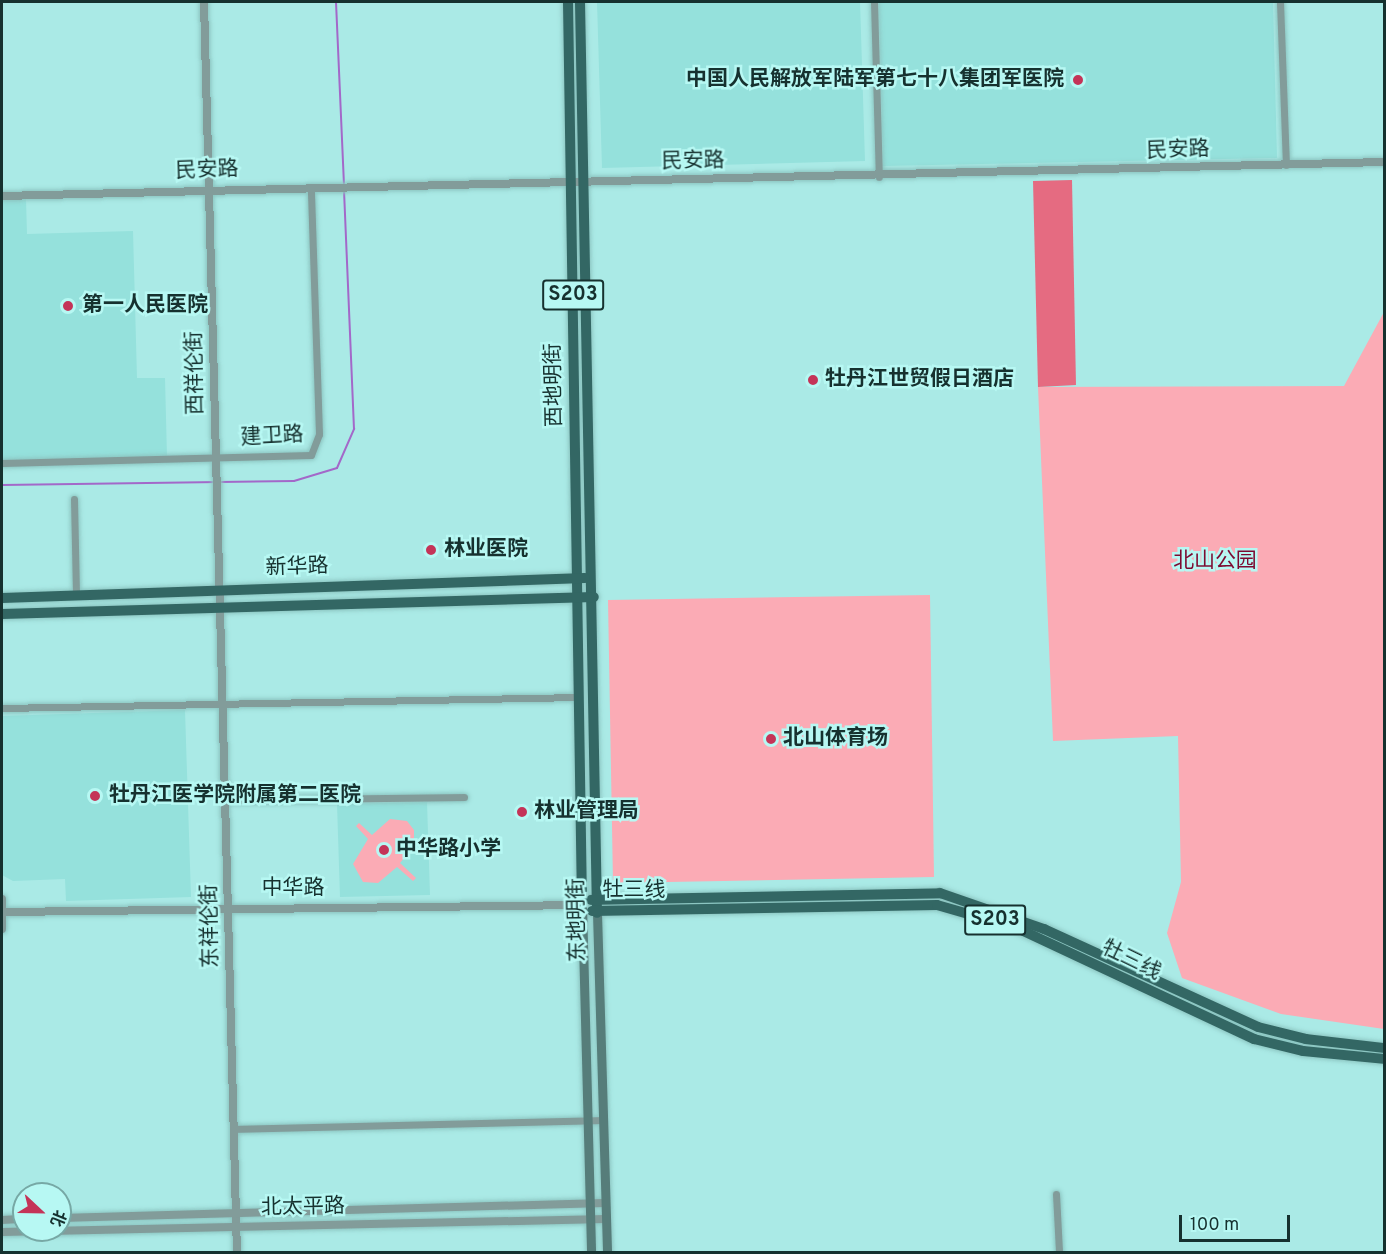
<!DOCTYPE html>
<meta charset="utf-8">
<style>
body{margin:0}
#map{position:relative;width:1386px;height:1254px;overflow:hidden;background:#aaeae6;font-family:Overpass,"Noto Sans SC",sans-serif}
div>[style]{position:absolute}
.built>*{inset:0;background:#95e1dc}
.green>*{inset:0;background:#fbabb5}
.forest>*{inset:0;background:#e56b81}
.stream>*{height:2px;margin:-1px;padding:0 1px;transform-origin:1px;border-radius:1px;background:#a368c9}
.roads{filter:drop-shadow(0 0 2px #8cc5c1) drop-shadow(0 0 2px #8cc5c1)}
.minor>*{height:7px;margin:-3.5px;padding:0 3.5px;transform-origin:3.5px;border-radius:3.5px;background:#829c9a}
.tertiary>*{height:8px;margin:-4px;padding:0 4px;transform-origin:4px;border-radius:4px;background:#829c9a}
.secondary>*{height:9px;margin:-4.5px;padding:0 4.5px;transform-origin:4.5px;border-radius:4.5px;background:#567d7a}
.primary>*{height:10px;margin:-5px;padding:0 5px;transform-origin:5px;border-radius:5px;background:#336764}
.dots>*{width:16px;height:16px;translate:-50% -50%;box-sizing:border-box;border:3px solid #b7f8f3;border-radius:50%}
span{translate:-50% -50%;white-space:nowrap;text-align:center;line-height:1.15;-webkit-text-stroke:5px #b7f8f3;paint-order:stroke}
.shield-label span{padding:2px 4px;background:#b7f8f3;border:2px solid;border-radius:4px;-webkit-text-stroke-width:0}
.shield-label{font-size:20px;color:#16312f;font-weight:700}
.poi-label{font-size:21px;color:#16312f;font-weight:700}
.right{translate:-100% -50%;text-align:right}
.left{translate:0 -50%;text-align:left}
.street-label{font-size:21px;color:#16312f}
.park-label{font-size:21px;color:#7d0a30}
.frame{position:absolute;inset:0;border:3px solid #16312f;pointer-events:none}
.north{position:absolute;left:12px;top:1182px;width:60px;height:60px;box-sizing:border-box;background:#b7f8f3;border:2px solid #77a8a5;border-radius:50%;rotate:112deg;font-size:16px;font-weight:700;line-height:24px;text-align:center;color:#16312f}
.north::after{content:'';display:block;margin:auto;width:21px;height:27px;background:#c43458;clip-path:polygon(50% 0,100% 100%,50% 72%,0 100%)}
.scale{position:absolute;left:1179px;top:1215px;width:111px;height:27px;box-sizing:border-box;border:3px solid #16312f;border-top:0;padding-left:8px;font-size:18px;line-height:21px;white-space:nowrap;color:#16312f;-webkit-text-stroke:4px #b7f8f3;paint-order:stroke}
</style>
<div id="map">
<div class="built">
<div style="clip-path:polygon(597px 2px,860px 2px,865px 161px,602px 168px)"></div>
<div style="clip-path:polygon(879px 2px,1273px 2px,1277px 158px,883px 166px)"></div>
<div style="clip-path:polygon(26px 199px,27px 234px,133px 231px,137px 378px,165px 378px,167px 457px,2px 462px,2px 200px)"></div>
<div style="clip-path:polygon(185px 710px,191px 897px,66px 901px,65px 879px,13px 881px,2px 875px,2px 716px)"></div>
<div style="clip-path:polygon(427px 802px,430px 895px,340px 897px,337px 804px)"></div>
</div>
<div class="green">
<div style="clip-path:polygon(1384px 312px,1384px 1029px,1281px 1014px,1182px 978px,1167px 933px,1181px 882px,1178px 736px,1053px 741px,1038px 387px,1344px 386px)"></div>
<div style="clip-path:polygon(930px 595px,934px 877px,613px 883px,608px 600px)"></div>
<div style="clip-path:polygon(390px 819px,407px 821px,414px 830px,414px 846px,400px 863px,416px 878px,413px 881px,397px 867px,378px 883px,363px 882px,353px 864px,368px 839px,356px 826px,359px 823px,372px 835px)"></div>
</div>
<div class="forest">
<div style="clip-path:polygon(1072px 180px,1076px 385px,1038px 387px,1033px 181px)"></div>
</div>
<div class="stream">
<div style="left:336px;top:2px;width:182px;rotate:87.5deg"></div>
<div style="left:2px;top:485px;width:292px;rotate:-0.8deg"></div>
<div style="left:294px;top:481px;width:45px;rotate:-16.8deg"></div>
<div style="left:337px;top:468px;width:43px;rotate:-66.4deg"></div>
<div style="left:354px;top:429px;width:239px;rotate:-92.4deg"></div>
</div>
<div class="roads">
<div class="minor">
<div style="left:874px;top:2px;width:175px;rotate:88.4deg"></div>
<div style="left:1280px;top:2px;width:163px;rotate:87.9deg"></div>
<div style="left:2px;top:463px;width:309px;rotate:-1.5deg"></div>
<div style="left:311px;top:455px;width:22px;rotate:-69deg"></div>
<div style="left:319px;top:434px;width:247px;rotate:-91.9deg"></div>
<div style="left:74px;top:499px;width:97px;rotate:88.8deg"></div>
<div style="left:2px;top:708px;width:577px;rotate:-1.09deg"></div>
<div style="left:225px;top:800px;width:239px;rotate:-0.7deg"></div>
<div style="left:234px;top:1129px;width:368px;rotate:-1.4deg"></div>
<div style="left:1056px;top:1194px;width:58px;rotate:87deg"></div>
</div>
<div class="tertiary">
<div style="left:204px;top:2px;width:1250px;rotate:88.49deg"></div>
<div style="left:2px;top:196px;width:1382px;rotate:-1.41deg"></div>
<div style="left:2px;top:899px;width:30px;rotate:90deg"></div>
<div style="left:4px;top:912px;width:578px;rotate:-0.69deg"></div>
<div style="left:60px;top:1218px;width:545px;rotate:-1.58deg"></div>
<div style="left:2px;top:1220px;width:22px;rotate:-3deg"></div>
<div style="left:2px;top:1232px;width:604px;rotate:-1.23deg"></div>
</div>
<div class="secondary">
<div style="left:582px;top:905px;width:347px;rotate:88.5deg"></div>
<div style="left:597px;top:913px;width:339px;rotate:88.3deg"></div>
</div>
<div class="primary">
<div style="left:568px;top:2px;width:903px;rotate:89.11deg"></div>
<div style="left:580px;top:2px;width:911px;rotate:88.93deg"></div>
<div style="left:2px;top:598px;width:583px;rotate:-1.96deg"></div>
<div style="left:2px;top:614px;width:592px;rotate:-1.64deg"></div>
<div style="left:591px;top:900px;width:349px;rotate:-1.1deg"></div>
<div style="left:940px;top:893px;width:110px;rotate:19.1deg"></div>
<div style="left:1044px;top:929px;width:235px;rotate:24.6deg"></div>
<div style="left:1258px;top:1027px;width:49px;rotate:14deg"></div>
<div style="left:1306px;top:1039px;width:79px;rotate:6.6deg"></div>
<div style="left:592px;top:911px;width:345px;rotate:-1deg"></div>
<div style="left:937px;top:905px;width:83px;rotate:16deg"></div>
<div style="left:1017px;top:928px;width:262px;rotate:25.1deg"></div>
<div style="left:1254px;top:1039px;width:50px;rotate:13.8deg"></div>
<div style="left:1303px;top:1051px;width:81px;rotate:5.6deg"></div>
</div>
</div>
<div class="dots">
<div style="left:1078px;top:80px;background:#c43458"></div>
<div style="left:68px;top:306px;background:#c43458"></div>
<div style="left:813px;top:380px;background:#c43458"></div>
<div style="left:431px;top:550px;background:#c43458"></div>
<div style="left:771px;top:739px;background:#c43458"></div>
<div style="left:95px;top:796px;background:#c43458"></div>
<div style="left:522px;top:812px;background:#c43458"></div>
<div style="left:384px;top:850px;background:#c43458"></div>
</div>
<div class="shield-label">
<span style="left:573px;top:295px">S203</span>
<span style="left:995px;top:920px">S203</span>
</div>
<div class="poi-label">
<span class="right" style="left:1064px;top:80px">中国人民解放军陆军第七十八集团军医院</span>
<span class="left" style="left:82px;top:306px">第一人民医院</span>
<span class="left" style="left:825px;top:380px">牡丹江世贸假日酒店</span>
<span class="left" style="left:444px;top:550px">林业医院</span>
<span class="left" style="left:783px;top:739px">北山体育场</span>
<span class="left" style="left:109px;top:796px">牡丹江医学院附属第二医院</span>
<span class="left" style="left:534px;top:812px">林业管理局</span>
<span class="left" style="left:396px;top:850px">中华路小学</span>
</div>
<div class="street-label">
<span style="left:1178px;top:151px;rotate:-2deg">民安路</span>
<span style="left:693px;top:162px;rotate:-1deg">民安路</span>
<span style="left:207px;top:171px;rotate:-2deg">民安路</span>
<span style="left:196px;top:373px;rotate:-91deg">西祥伦街</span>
<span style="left:555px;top:385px;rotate:-91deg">西地明街</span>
<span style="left:272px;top:437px;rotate:-3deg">建卫路</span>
<span style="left:297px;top:568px;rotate:-2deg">新华路</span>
<span style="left:293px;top:889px">中华路</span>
<span style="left:634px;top:891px">牡三线</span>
<span style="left:578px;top:920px;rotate:-91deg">东地明街</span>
<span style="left:211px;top:926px;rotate:-91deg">东祥伦街</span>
<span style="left:1131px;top:961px;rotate:26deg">牡三线</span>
<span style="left:303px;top:1208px;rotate:-1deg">北太平路</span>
</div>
<div class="park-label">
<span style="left:1215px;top:562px">北山公园</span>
</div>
<div class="frame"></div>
<div class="north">北</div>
<div class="scale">100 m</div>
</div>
